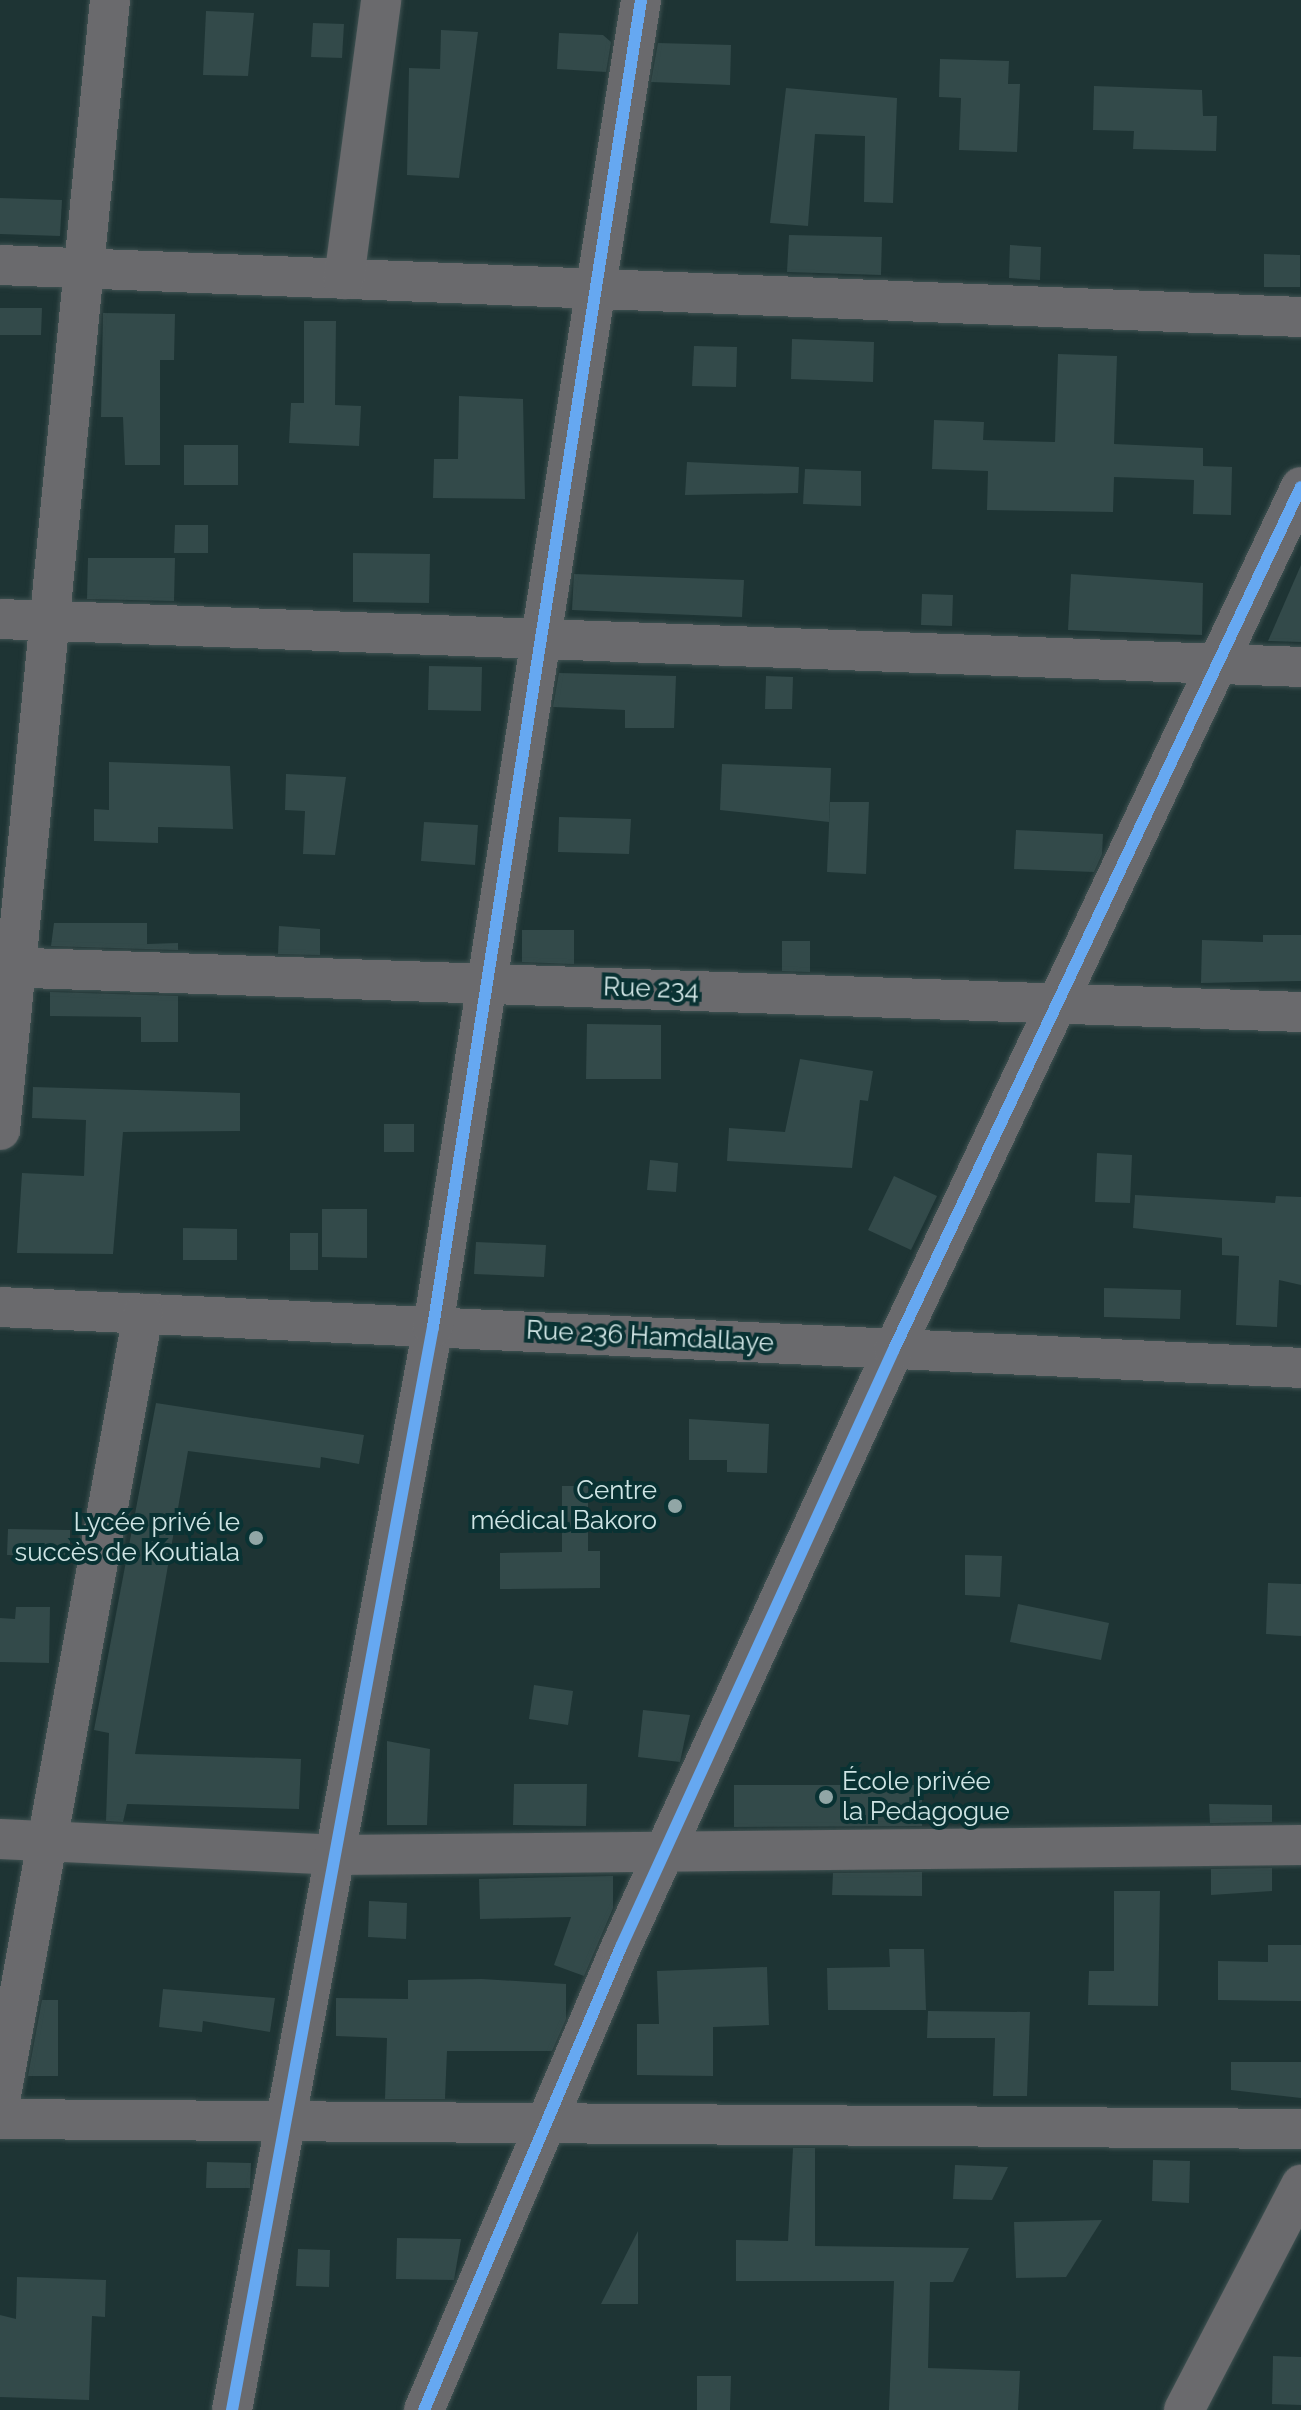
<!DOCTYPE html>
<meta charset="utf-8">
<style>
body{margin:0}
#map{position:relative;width:1301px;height:2410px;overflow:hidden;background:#1e3434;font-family:Raleway,sans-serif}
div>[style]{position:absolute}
.building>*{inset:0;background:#334a4a}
.roads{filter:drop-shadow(0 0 2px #405252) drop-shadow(0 0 2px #405252)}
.minor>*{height:40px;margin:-20px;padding:0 20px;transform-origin:20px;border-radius:20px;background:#6a6a6d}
.cycleway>*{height:12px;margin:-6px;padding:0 6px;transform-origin:6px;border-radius:6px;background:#66a8f1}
.dots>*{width:22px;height:22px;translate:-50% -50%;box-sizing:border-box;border:4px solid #093233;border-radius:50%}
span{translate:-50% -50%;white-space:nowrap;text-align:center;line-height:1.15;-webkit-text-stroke:8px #093233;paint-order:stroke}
.street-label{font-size:26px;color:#cfe4e4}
.poi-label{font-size:26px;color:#cfe4e4}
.right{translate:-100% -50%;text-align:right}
.left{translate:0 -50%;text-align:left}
</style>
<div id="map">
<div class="building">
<div style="clip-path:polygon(206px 11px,254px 13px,248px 76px,203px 75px)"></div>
<div style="clip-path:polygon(313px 23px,344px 24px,342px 58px,311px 57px)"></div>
<div style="clip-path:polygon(441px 30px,478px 32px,459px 178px,407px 175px,409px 68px,440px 69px)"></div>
<div style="clip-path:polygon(559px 33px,603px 35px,611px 42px,606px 72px,557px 69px)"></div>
<div style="clip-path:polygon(658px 43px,731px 45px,730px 85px,651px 82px)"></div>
<div style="clip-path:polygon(940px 59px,1009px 61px,1008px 84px,1020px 84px,1017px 152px,959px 150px,961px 98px,939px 97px)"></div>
<div style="clip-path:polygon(1094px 86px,1202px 90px,1203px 116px,1217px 116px,1216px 151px,1133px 149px,1134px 131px,1093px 130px)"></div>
<div style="clip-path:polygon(786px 88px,897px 98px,893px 203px,864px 202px,865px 136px,815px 134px,808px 226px,770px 223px)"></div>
<div style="clip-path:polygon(0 198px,62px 200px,60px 236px,0 234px)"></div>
<div style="clip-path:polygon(789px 235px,882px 237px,881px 275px,787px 272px)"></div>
<div style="clip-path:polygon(1010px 245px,1041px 247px,1040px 280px,1009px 278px)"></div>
<div style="clip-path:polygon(1264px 254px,1300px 255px,1300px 287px,1264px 287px)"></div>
<div style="clip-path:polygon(0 308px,42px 308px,41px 335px,0 335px)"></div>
<div style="clip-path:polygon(103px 313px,175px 314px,174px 360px,160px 360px,160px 465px,125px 465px,123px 417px,101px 417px)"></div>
<div style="clip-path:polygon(304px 321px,336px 321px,335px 405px,361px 406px,359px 446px,289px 443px,291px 403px,304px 403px)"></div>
<div style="clip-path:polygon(792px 339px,874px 342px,873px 382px,791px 379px)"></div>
<div style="clip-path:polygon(694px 346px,737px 347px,736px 387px,692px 386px)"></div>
<div style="clip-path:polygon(1058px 354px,1117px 356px,1114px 444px,1203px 448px,1203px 466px,1232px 467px,1231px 515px,1193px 514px,1194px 480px,1114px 477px,1113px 512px,987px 510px,988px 471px,932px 469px,934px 420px,984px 422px,983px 440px,1055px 442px)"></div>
<div style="clip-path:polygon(459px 396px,523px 399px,525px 499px,433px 498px,434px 459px,458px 459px)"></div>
<div style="clip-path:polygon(184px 445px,238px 445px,238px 485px,184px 485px)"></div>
<div style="clip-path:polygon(687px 462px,799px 467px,798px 493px,685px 495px)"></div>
<div style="clip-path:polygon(805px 469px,861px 471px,861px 506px,803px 504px)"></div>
<div style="clip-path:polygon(175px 525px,208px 525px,208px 553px,174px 553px)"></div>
<div style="clip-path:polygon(353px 553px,430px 554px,429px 603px,353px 602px)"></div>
<div style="clip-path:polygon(88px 558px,175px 558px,174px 601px,87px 599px)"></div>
<div style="clip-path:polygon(1301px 565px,1301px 642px,1268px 641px)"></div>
<div style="clip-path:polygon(574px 574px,744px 580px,742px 617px,572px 610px)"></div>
<div style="clip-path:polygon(1071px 574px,1203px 583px,1202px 635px,1068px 630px)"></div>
<div style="clip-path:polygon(922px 594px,953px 595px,952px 626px,921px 625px)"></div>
<div style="clip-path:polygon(429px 666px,482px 667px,481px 711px,428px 710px)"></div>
<div style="clip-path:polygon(559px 673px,676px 676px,674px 728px,625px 728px,625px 710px,553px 707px)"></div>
<div style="clip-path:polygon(766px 676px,793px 677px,792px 709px,765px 709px)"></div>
<div style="clip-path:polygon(109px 762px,230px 766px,233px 829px,158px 827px,158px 843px,94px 841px,94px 809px,109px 810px)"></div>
<div style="clip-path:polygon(722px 764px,831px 768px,829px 822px,720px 810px)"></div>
<div style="clip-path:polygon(286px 774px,346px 777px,335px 855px,303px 854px,305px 811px,285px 810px)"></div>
<div style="clip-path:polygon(830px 802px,869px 802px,866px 874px,827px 872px)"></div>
<div style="clip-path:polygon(559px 817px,631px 819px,629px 854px,558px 852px)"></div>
<div style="clip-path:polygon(424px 822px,478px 825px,475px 865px,421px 861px)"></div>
<div style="clip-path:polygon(1016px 830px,1103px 834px,1102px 854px,1094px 872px,1014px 869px)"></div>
<div style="clip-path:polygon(147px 923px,147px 944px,178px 943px,178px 950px,51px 946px,54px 923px)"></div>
<div style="clip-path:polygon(279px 926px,320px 929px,320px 955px,278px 954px)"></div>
<div style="clip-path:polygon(522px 930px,574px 930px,574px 964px,522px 962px)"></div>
<div style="clip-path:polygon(1263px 935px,1301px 935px,1301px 981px,1201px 983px,1202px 940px,1263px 942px)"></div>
<div style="clip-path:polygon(782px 941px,810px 941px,810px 972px,782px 971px)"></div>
<div style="clip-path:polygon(50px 992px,178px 996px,178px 1042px,141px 1042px,141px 1017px,50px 1016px)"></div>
<div style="clip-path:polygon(587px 1024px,661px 1025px,661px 1079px,586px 1079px)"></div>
<div style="clip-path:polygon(800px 1059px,873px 1071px,868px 1101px,860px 1100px,852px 1168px,727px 1161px,729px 1128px,785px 1132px)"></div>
<div style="clip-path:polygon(33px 1087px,240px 1093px,240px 1131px,123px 1132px,113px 1254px,17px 1253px,22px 1173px,84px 1176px,86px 1120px,32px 1118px)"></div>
<div style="clip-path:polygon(384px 1124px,414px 1124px,414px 1152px,384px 1152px)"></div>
<div style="clip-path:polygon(1097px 1153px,1132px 1155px,1130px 1203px,1095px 1202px)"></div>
<div style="clip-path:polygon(650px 1160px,678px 1163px,676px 1192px,647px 1190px)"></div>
<div style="clip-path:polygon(894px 1176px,937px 1196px,911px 1250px,868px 1230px)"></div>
<div style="clip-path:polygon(1135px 1195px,1275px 1203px,1276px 1196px,1301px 1197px,1301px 1285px,1279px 1280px,1277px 1327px,1236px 1325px,1239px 1256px,1222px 1255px,1222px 1238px,1133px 1228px)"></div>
<div style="clip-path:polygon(322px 1209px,367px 1209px,367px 1258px,322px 1257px)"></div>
<div style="clip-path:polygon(183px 1228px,237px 1229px,237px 1260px,183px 1260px)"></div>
<div style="clip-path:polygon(290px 1233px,318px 1233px,318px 1270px,290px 1270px)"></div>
<div style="clip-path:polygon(476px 1242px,546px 1245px,544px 1277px,474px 1274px)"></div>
<div style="clip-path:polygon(1104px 1288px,1181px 1290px,1180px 1319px,1104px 1317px)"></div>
<div style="clip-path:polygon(156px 1403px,364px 1435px,359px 1464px,321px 1457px,320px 1468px,188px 1451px,135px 1754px,301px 1759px,299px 1809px,127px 1804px,123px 1822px,106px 1821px,109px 1733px,94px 1730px)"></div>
<div style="clip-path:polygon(689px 1419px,769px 1424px,767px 1473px,727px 1472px,727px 1460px,689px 1460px)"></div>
<div style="clip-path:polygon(562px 1486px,588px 1486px,588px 1551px,600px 1551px,600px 1588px,500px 1589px,500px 1553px,562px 1552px)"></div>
<div style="clip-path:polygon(8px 1529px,70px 1530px,70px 1556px,7px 1555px)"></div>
<div style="clip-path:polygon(965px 1555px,1002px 1556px,1000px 1597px,965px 1595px)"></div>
<div style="clip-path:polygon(1268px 1583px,1301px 1584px,1301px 1636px,1266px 1634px)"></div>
<div style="clip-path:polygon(1018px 1604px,1109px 1623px,1101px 1660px,1010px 1642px)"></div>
<div style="clip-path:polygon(16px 1607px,50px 1607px,49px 1663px,0 1662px,0 1618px,15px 1619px)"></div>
<div style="clip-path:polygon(534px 1685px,573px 1691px,568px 1725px,529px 1719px)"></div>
<div style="clip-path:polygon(643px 1710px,690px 1715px,680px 1762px,638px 1757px)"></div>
<div style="clip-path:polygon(387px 1741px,430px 1749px,427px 1825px,387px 1825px)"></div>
<div style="clip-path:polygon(514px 1784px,587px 1784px,586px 1826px,513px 1825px)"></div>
<div style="clip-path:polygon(734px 1785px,922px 1785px,922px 1826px,734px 1827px)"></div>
<div style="clip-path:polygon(1209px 1804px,1272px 1805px,1272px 1822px,1210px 1823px)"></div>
<div style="clip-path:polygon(1272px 1868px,1272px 1891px,1211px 1895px,1211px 1869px)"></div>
<div style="clip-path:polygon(922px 1872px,922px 1896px,832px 1895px,833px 1873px)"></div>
<div style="clip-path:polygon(613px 1876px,613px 1908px,584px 1976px,554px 1965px,571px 1917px,480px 1919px,479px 1879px)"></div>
<div style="clip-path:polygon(1114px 1891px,1160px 1891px,1158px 2006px,1088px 2005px,1089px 1971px,1114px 1971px)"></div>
<div style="clip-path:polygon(369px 1901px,407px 1903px,406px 1939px,368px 1937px)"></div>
<div style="clip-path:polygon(1268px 1945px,1301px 1945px,1301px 2001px,1218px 2000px,1218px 1961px,1268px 1962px)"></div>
<div style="clip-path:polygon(889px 1949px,924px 1949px,926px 2010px,828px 2010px,827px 1968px,890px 1967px)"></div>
<div style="clip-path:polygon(767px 1967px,769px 2025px,713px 2027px,713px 2076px,637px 2075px,637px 2024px,659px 2024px,657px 1971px)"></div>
<div style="clip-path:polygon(482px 1979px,566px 1984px,566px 2019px,552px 2051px,447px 2051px,445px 2099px,385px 2099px,387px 2038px,336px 2036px,336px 1998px,408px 1999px,408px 1980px)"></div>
<div style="clip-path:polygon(163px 1989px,275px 1998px,270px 2032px,203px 2021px,202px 2032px,159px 2027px)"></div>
<div style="clip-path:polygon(42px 2000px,58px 2000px,58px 2076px,28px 2076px)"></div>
<div style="clip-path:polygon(928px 2011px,1030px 2012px,1027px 2096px,993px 2096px,995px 2038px,927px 2038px)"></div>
<div style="clip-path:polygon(1231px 2062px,1301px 2062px,1301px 2098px,1231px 2090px)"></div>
<div style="clip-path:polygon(793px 2148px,815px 2148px,815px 2246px,969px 2248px,953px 2282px,930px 2282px,928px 2368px,1020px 2371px,1018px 2410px,889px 2410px,894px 2281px,736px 2281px,736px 2240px,788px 2241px)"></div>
<div style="clip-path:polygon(1153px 2160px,1190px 2161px,1189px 2203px,1152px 2201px)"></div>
<div style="clip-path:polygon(207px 2162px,251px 2163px,250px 2188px,206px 2188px)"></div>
<div style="clip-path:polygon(955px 2165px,1008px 2167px,992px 2200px,953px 2199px)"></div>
<div style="clip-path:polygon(1102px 2220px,1066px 2277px,1016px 2278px,1014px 2222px)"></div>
<div style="clip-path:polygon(638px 2231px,638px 2304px,601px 2304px)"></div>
<div style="clip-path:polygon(397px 2238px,461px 2239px,454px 2280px,396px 2279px)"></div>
<div style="clip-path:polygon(298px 2249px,330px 2250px,329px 2287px,296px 2286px)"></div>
<div style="clip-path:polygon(17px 2277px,106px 2280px,105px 2317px,92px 2316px,89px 2400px,0 2397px,0 2315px,16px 2319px)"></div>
<div style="clip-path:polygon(1273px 2356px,1301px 2357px,1301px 2405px,1272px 2404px)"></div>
<div style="clip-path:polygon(697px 2376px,731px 2376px,730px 2410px,697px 2410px)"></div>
</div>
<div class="roads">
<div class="minor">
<div style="left:0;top:265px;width:1302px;rotate:2.29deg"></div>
<div style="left:344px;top:279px;width:281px;rotate:-82.4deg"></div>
<div style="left:0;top:619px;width:1302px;rotate:2.11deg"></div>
<div style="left:0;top:967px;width:1302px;rotate:1.98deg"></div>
<div style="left:0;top:1130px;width:1135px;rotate:-84.44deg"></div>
<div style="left:0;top:1307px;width:1302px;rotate:2.68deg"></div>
<div style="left:0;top:1839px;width:335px;rotate:2.7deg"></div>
<div style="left:335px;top:1855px;width:966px;rotate:-0.59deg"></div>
<div style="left:0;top:2101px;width:800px;rotate:-79.7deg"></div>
<div style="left:0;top:2119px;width:1301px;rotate:0.44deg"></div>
<div style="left:232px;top:2410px;width:1101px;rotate:-79.49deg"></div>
<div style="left:433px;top:1327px;width:1343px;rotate:-81.09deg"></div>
<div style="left:424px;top:2410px;width:503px;rotate:-66.95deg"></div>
<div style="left:621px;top:1947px;width:657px;rotate:-65.46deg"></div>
<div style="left:894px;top:1349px;width:953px;rotate:-64.73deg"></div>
<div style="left:1184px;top:2410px;width:254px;rotate:-62.5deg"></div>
</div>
</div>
<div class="cycleway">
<div style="left:232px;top:2410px;width:1101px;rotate:-79.49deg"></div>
<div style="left:433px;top:1327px;width:1343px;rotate:-81.09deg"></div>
<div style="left:424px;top:2410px;width:503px;rotate:-66.95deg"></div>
<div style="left:621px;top:1947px;width:657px;rotate:-65.46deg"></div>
<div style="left:894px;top:1349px;width:953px;rotate:-64.73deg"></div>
</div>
<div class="dots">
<div style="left:675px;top:1506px;background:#91a6a6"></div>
<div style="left:256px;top:1538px;background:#91a6a6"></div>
<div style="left:826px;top:1797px;background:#91a6a6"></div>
</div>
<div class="street-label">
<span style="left:651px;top:989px;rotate:2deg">Rue 234</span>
<span style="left:650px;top:1337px;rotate:3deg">Rue 236 Hamdallaye</span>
</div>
<div class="poi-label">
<span class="right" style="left:657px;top:1506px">Centre<br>médical Bakoro</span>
<span class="right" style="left:240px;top:1538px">Lycée privé le<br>succès de Koutiala</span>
<span class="left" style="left:842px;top:1797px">École privée<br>la Pedagogue</span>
</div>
</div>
